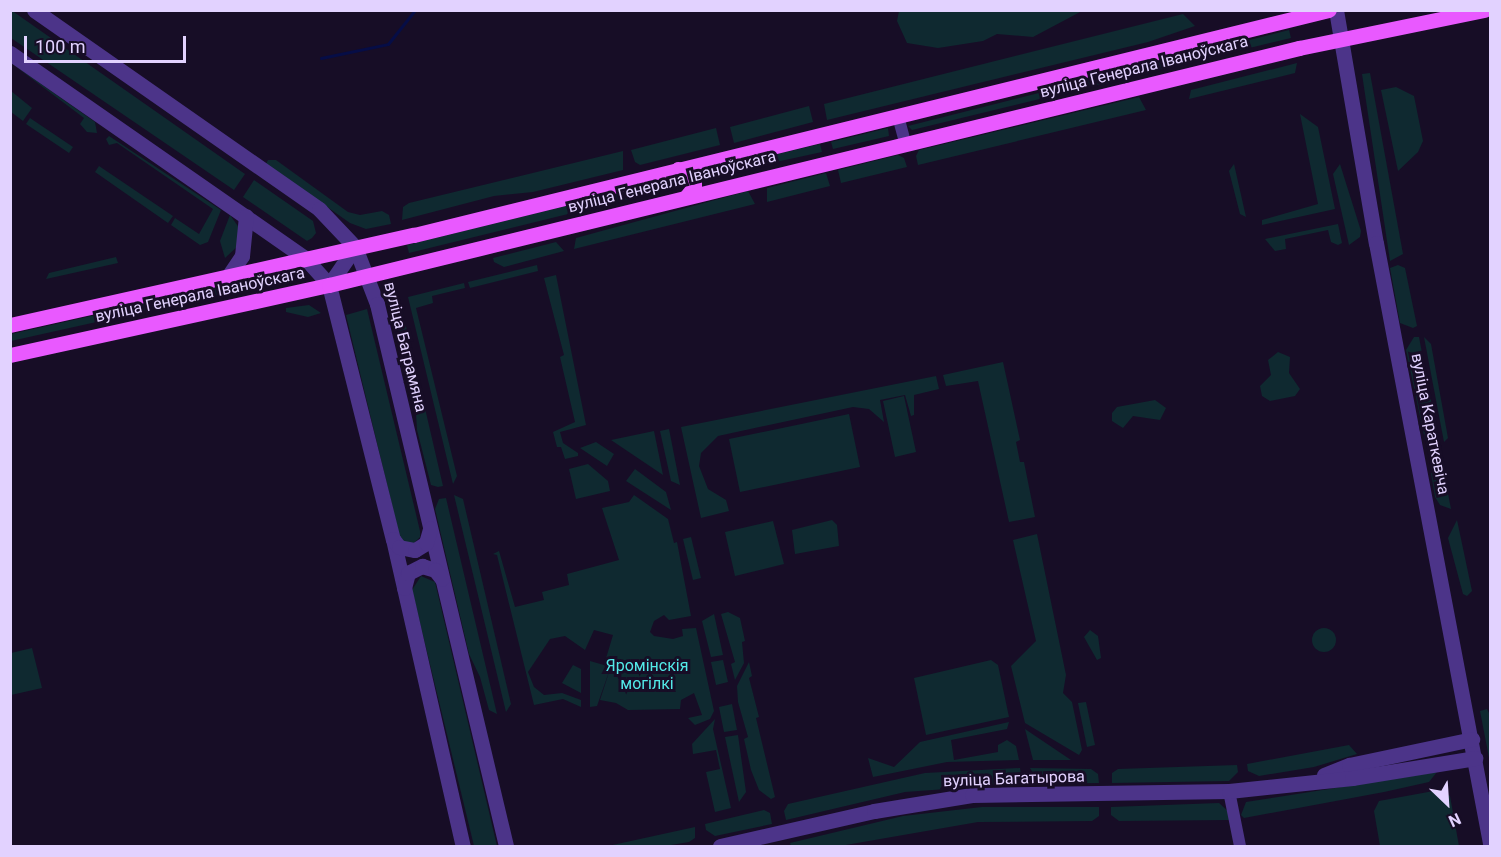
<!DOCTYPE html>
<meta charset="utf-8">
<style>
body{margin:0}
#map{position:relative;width:1501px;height:857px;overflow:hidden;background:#170d26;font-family:Roboto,sans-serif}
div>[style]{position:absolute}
.green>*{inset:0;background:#0f2930}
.round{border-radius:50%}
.stream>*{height:3px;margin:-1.5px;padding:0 1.5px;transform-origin:1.5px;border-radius:1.5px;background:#060d46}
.minor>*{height:12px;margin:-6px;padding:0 6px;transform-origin:6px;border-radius:6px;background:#4c3489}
.tertiary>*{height:15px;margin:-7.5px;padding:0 7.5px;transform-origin:7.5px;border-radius:7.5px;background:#4c3489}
.primary>*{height:15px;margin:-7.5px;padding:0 7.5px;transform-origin:7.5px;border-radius:7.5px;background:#e959ff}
span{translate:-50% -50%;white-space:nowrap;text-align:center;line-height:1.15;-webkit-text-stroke:6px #170d26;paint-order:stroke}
.street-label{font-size:16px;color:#e2d2ff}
.park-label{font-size:16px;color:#53e9e8}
.frame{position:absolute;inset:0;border:12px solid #e2d2ff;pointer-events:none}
.north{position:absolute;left:1417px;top:773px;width:60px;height:60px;-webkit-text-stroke:4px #170d26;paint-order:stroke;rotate:155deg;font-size:16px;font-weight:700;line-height:24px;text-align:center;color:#e2d2ff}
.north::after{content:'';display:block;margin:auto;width:21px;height:27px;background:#e2d2ff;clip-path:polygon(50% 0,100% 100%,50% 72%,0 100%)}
.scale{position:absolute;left:24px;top:36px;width:162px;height:27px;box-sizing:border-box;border:3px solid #e2d2ff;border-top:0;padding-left:8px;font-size:18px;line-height:21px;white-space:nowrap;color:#e2d2ff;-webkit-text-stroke:4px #170d26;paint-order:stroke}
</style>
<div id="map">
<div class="green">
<div style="clip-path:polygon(11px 10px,245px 174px,234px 190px,11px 38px)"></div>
<div style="clip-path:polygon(899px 11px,899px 10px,1082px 11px,1033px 37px,997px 34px,983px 41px,938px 48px,907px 43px,897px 21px)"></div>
<div style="clip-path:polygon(1183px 14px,1195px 26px,1148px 42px,827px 120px,824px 104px)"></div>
<div style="clip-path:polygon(1289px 30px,1291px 38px,912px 130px,908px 126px)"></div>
<div style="clip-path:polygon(11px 63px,95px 122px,97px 133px,87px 132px,80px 124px,84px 118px)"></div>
<div style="clip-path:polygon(1297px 63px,1295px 73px,1189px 99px,1191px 90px)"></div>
<div style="clip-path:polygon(1370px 73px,1403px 254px,1390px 261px,1362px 74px)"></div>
<div style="clip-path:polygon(1396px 87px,1414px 96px,1423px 141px,1418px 152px,1398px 171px,1381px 90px)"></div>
<div style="clip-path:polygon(11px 91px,32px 108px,23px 121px,11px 112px)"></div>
<div style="clip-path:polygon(1139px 97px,1146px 110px,918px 165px,916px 156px,919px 150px)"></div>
<div style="clip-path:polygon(809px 106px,813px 122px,734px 143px,730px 127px)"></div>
<div style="clip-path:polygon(1300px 114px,1318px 127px,1335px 209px,1262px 225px,1262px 220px,1318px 204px)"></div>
<div style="clip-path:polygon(30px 118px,73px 147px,69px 153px,26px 124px)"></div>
<div style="clip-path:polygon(716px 128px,720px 145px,640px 165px,635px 162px,631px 150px)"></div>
<div style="clip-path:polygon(888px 128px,889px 136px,833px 149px,831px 142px)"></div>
<div style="clip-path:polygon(109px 136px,221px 210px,208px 242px,200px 245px,171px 225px,175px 218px,199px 234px,213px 209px,117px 143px,109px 145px,106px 139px)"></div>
<div style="clip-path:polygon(820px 144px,822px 152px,706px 177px,707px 171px)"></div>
<div style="clip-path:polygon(623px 151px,623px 170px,533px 192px,494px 196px,402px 220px,403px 207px,409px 203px)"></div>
<div style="clip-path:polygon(898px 155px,904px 158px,907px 167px,841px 183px,838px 170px)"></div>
<div style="clip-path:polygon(268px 160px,276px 160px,348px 212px,360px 215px,382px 211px,389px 215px,391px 224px,366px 229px,350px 223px,266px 164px)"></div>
<div style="clip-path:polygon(1234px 164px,1246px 217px,1240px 214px,1229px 171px)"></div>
<div style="clip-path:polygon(1340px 164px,1361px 231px,1360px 237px,1349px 245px,1333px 174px)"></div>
<div style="clip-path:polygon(99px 166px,173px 216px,168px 223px,95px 172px)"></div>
<div style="clip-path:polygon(826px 173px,830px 186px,767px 202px,767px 188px)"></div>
<div style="clip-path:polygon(684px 177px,686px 185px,409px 253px,407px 245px)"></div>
<div style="clip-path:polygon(254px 180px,313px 221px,316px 233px,312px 238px,307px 241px,243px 197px)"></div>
<div style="clip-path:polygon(748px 191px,755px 204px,574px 249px,576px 238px)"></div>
<div style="clip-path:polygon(230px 215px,240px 229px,239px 245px,225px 258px,220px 241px)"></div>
<div style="clip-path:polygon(1338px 224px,1342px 243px,1338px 245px,1331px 242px,1328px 230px,1285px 239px,1286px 249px,1275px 251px,1265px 239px)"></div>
<div style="clip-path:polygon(556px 242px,564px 251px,504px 267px,494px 262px,493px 258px)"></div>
<div style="clip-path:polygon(116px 257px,118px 263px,46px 279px,49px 273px)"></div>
<div style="clip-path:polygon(537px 265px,538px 271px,470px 288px,468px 282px)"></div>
<div style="clip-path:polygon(1398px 265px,1405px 268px,1417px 326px,1413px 328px,1400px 323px,1390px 268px)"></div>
<div style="clip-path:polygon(297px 270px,299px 277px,229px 294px,227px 286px)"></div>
<div style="clip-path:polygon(556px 275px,586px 425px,560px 432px,563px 443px,578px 453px,578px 456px,565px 459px,561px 447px,557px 447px,553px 432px,575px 422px,560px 357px,564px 355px,544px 278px)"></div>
<div style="clip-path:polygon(464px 283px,465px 288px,432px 296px,433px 303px,416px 308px,457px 476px,453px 484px,408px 297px)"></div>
<div style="clip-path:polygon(216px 288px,218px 295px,11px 341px,11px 334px)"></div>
<div style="clip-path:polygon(396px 303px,402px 309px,443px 486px,438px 487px,431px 485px,417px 430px,415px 396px,392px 304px)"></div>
<div style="clip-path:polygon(309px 305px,321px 313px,308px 317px,286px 312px,286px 308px)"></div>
<div style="clip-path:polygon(367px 309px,420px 531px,420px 537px,413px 544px,404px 544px,399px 534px,346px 315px)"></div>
<div style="clip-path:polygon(1414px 337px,1419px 337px,1439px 442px,1433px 443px,1425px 440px,1406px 350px)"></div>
<div style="clip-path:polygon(1424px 337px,1431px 344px,1448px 438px,1444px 442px)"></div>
<div style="clip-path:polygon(1278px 352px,1290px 357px,1289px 373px,1300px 389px,1295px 396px,1270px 401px,1262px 396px,1260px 386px,1271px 375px,1268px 360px)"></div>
<div style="clip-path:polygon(1003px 362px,1020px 440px,1016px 442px,1020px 462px,1024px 462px,1035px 517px,1009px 522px,978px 381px,946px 386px,943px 375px)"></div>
<div style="clip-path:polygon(936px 376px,939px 389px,914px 395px,914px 415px,911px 416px,905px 395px,880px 400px,884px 422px,869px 409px,853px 407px,718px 436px,701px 453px,699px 466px,708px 489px,726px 500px,729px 511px,701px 518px,681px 427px)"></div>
<div style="clip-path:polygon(904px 396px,916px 452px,895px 457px,883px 401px)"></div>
<div style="clip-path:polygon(1155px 400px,1166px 408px,1160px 420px,1133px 416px,1123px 428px,1112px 421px,1112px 413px,1117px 407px)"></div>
<div style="clip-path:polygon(849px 414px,860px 467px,740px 492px,729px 439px)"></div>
<div style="clip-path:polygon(669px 429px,680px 485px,671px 481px,660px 431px)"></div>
<div style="clip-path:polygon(654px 431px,663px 475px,611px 440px)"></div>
<div style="clip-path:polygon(596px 442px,614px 454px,607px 466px,580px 448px)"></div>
<div style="clip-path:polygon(588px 464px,608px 481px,610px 491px,576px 499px,569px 469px)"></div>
<div style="clip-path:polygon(635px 469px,666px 492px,671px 510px,626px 481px)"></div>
<div style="clip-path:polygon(1431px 473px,1444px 473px,1451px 509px,1440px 505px,1435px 497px)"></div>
<div style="clip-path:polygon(454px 495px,463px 499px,511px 704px,506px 712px)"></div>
<div style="clip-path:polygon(634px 495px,668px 519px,674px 543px,677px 542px,691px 616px,669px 620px,664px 615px,654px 621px,650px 632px,654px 636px,673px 639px,683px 636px,682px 629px,696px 628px,714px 711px,710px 719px,695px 725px,688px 718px,702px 715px,694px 693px,681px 700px,680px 709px,628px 710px,616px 703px,600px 700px,612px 663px,597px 706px,590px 707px,590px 661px,604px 665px,613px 635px,594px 630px,585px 650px,565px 636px,550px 639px,528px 672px,534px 687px,544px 695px,562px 693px,581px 700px,581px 707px,563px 699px,534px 705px,497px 555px,493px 554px,499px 551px,515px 607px,544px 600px,542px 592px,569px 585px,567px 574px,619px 560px,602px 508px,629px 502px)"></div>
<div style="clip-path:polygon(446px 498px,497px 714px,489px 710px,480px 677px,469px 654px,435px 509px,439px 499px)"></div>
<div style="clip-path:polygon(832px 520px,837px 525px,839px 546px,795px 554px,792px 530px)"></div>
<div style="clip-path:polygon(1457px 520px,1472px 591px,1467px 596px,1463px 594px,1448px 538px)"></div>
<div style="clip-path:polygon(773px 521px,784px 564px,735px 576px,725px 532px)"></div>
<div style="clip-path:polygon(1037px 534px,1066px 675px,1063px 693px,1072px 702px,1082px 750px,1079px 755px,1025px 723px,1011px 666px,1036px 641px,1013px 540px)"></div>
<div style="clip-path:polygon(691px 537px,701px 578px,693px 580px,683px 539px)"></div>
<div style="clip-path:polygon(421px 576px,435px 582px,497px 846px,474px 846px,412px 590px)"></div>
<div style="clip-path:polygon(728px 612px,740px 618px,745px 641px,742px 642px,744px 663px,735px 680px,731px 664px,735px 662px,721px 614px)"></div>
<div style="clip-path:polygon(714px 614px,723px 655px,711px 657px,702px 621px)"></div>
<div class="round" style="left:1312px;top:628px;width:24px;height:24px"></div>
<div style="clip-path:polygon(1090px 630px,1098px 636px,1101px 658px,1097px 660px,1084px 637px)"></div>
<div style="clip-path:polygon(32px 648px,42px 688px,11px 695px,11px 653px)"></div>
<div style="clip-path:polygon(723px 660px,728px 682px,716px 685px,711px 662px)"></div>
<div style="clip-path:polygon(991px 660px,998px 665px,1009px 717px,926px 735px,914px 678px)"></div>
<div style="clip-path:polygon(749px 662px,752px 676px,749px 678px,759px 717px,756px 718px,775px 797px,771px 799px,759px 790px,751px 770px,744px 739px,748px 737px,738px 702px,737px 686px)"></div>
<div style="clip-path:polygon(573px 665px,581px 669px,581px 693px,562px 683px)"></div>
<div style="clip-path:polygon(1086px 702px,1095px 745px,1087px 747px,1078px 703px)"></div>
<div style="clip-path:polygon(732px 704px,737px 730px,724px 732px,719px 707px)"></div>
<div style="clip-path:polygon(1487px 709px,1490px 715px,1490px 763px,1480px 711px)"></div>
<div style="clip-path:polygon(715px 719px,713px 729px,731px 808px,715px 812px,706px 772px,720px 769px,716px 750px,693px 754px,692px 744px)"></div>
<div style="clip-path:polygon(1009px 722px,1007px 729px,951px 740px,954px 760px,998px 752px,998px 745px,1007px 740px,1016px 746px,1019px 760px,947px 762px,873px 777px,868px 758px,894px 767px,920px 742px)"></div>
<div style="clip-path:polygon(1025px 729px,1071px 760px,1033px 760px)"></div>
<div style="clip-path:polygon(738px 735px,746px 792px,739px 802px,725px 737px)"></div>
<div style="clip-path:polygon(1349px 745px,1357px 754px,1314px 767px,1259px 776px,1248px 771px,1247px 764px)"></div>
<div style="clip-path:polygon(1237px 765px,1238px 772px,1229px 781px,1112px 783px,1112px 773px,1118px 769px)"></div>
<div style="clip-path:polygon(1020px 768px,1021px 774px,1014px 784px,905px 792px,786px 820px,784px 811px,788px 804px,925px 773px)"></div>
<div style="clip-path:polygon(1030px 768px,1091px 769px,1098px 774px,1099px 783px,1039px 784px)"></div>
<div style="clip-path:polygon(1437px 772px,1429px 782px,1384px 792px,1244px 818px,1241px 815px,1246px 802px)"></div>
<div style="clip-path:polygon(1439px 790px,1450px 796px,1459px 846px,1380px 846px,1374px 811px,1379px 801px)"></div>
<div style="clip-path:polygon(1219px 803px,1229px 812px,1229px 820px,1119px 821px,1111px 815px,1111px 807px)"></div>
<div style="clip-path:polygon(982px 807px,1099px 807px,1099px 816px,1092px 821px,978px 822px,840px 846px,791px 846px,790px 843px,903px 816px)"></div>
<div style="clip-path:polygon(764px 810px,770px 813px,772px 824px,715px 836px,706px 830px,705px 824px)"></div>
<div style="clip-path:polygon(695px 827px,695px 838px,689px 842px,665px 846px,608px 846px)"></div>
</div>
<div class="stream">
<div style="left:321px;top:58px;width:68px;rotate:-11.8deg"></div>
<div style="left:388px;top:44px;width:43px;rotate:-51.5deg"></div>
</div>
<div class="minor">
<div style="left:898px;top:116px;width:28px;rotate:75deg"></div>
<div style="left:1229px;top:791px;width:56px;rotate:78.7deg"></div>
</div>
<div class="tertiary">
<div style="left:34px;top:10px;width:348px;rotate:34.9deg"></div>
<div style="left:319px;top:209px;width:52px;rotate:46.5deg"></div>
<div style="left:355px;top:247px;width:61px;rotate:68.9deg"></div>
<div style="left:377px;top:304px;width:557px;rotate:76.61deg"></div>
<div style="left:1336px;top:10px;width:236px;rotate:80.3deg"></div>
<div style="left:1376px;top:243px;width:611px;rotate:79.24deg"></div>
<div style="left:10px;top:53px;width:359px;rotate:34.8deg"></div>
<div style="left:305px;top:258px;width:36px;rotate:48deg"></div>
<div style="left:329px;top:285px;width:262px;rotate:75.9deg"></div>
<div style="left:393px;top:539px;width:315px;rotate:77.2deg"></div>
<div style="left:229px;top:275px;width:23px;rotate:-56deg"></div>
<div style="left:242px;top:256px;width:40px;rotate:-84.3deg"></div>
<div style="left:329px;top:285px;width:46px;rotate:-55.6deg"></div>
<div style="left:393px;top:539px;width:10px;rotate:53deg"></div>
<div style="left:399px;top:547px;width:16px;rotate:11deg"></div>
<div style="left:415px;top:550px;width:13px;rotate:-32deg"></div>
<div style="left:426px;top:543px;width:15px;rotate:-74deg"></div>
<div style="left:404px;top:588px;width:16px;rotate:-75deg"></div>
<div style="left:408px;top:573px;width:16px;rotate:-27deg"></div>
<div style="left:422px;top:566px;width:14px;rotate:17deg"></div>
<div style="left:435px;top:570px;width:11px;rotate:52deg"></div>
<div style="left:1324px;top:775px;width:27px;rotate:-22deg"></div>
<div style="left:1349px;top:765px;width:126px;rotate:-11.9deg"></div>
<div style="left:720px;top:846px;width:158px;rotate:-12.8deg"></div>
<div style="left:874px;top:811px;width:99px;rotate:-9.3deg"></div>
<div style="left:972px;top:795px;width:257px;rotate:-0.9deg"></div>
<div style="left:1229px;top:791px;width:124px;rotate:-6deg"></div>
<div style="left:1352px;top:778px;width:125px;rotate:-9.2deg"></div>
</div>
<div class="primary">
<div style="left:678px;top:169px;width:10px;rotate:11deg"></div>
<div style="left:688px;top:171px;width:10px;rotate:53deg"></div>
<div style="left:694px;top:179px;width:8px;rotate:90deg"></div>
<div style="left:694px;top:187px;width:13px;rotate:129deg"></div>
<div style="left:10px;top:325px;width:414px;rotate:-12.6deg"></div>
<div style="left:414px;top:235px;width:942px;rotate:-13.82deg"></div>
<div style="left:10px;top:355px;width:327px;rotate:-12.4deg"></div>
<div style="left:329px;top:285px;width:999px;rotate:-13.73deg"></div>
<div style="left:1299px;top:48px;width:189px;rotate:-11.6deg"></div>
</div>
<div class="street-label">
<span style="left:1144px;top:67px;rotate:-14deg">вуліца Генерала Іваноўскага</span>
<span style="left:672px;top:182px;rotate:-14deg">вуліца Генерала Іваноўскага</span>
<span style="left:200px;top:295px;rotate:-12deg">вуліца Генерала Іваноўскага</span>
<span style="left:405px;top:347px;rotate:76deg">вуліца Баграмяна</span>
<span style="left:1430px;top:424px;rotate:79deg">вуліца Караткевіча</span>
<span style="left:1014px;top:779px;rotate:-2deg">вуліца Багатырова</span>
</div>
<div class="park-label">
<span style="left:647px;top:675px">Яромінскія<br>могілкі</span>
</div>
<div class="frame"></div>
<div class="north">N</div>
<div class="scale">100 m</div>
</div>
